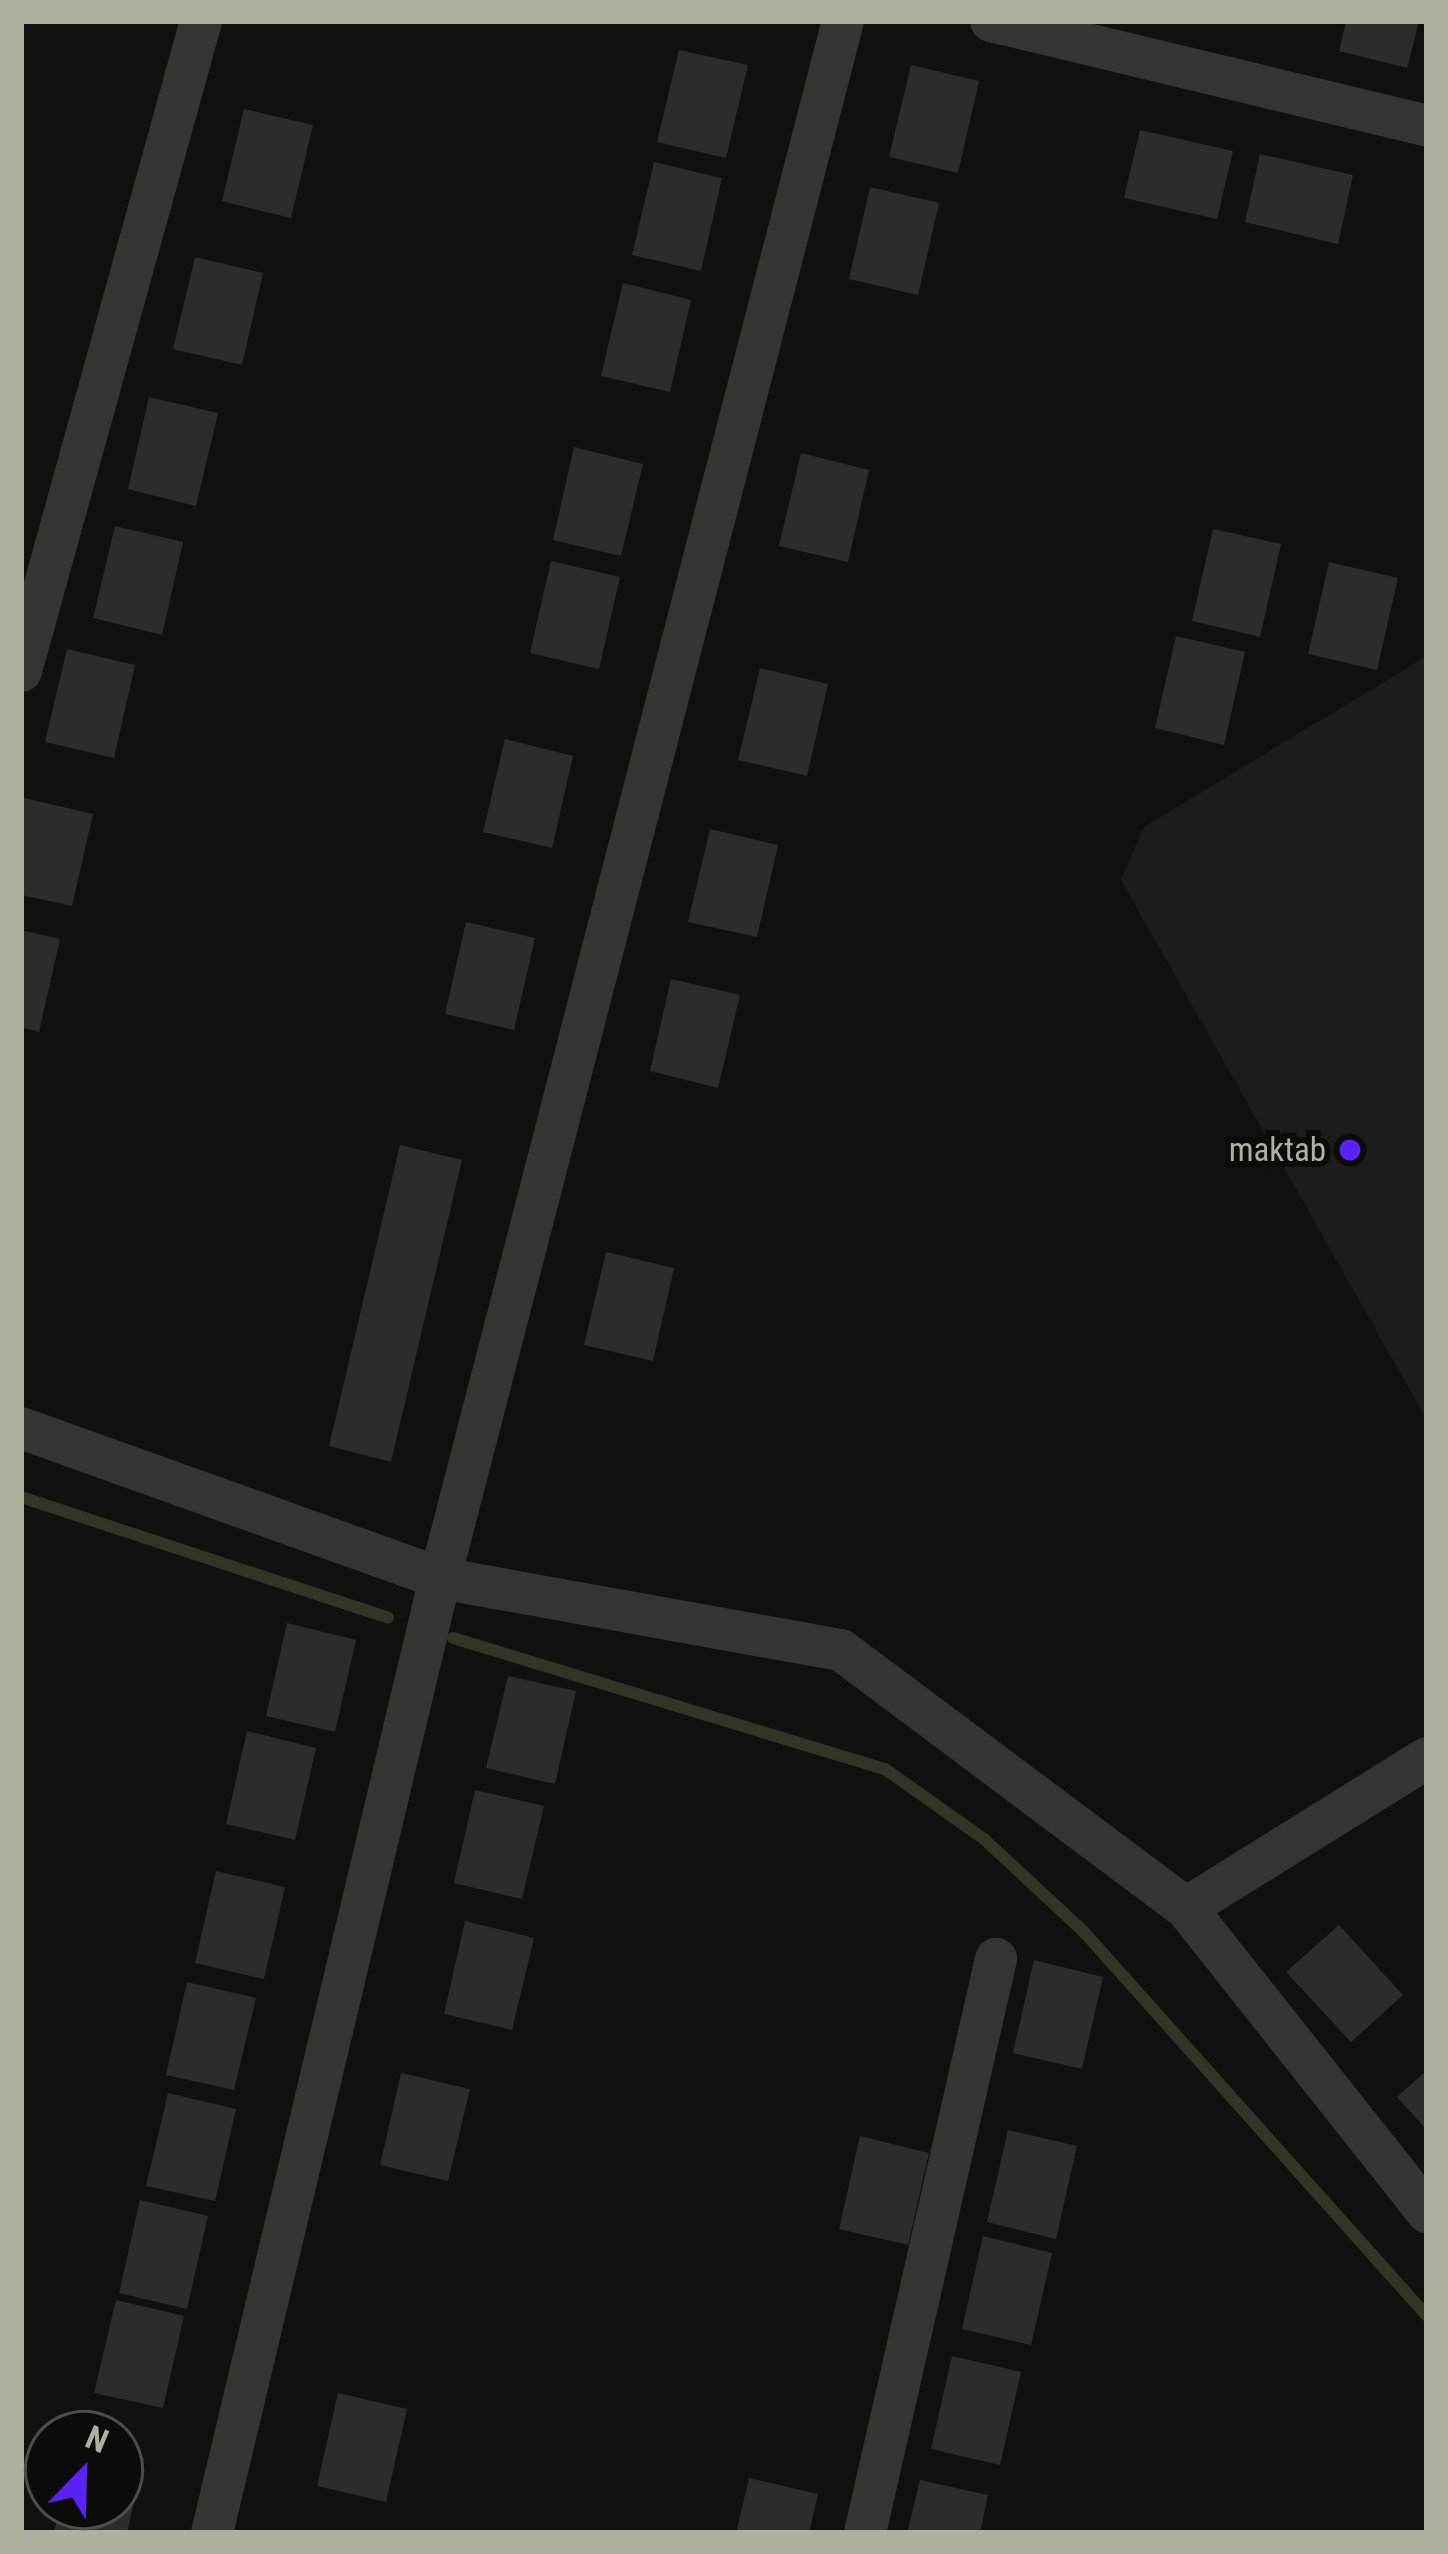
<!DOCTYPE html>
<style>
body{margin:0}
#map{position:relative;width:1448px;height:2554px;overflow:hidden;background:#10100f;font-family:"Roboto Condensed",sans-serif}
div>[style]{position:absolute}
.built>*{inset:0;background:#1c1d1b}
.stream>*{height:12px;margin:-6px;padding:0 6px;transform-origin:6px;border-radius:6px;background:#333426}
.building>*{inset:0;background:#2b2d2a}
.street>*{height:42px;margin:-21px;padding:0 21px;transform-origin:21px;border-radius:21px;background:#333530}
.dots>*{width:33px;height:33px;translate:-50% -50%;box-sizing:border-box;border:6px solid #0b0b0a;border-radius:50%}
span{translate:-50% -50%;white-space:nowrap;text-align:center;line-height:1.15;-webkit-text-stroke:12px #0b0b0a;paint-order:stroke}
.poi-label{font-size:33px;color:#acb2a0}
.right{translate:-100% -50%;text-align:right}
.frame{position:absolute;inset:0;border:24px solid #acb2a0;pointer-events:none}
.north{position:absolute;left:24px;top:2410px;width:120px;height:120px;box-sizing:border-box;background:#0b0b0a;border:3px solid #4b4e46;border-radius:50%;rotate:23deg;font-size:33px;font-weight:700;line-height:48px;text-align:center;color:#acb2a0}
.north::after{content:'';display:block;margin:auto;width:42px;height:54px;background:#5b22f5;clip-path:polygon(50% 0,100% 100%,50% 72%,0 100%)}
</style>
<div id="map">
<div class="built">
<div style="clip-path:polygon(1427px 656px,1427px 1420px,1121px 880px,1144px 827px)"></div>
</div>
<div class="stream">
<div style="left:21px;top:1497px;width:386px;rotate:18.2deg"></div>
<div style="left:453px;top:1638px;width:451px;rotate:16.9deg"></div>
<div style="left:885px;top:1769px;width:121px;rotate:35.3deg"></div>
<div style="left:984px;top:1839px;width:137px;rotate:42.9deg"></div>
<div style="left:1084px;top:1932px;width:515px;rotate:48.23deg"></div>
</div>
<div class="building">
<div style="clip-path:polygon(1346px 21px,1419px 21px,1407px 68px,1339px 51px)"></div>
<div style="clip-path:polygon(679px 50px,748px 65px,726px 158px,657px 142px)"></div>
<div style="clip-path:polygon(911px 65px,979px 81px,958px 173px,889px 157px)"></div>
<div style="clip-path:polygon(244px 109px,313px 125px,291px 218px,222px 201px)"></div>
<div style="clip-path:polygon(1140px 130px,1233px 151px,1217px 219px,1124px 198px)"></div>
<div style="clip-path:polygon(1260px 154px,1353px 175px,1338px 244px,1245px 222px)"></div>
<div style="clip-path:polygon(654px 162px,722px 178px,701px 271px,632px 255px)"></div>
<div style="clip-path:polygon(870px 187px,939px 203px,918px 295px,849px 279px)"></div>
<div style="clip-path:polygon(195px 257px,263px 273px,242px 365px,173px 349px)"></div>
<div style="clip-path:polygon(623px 283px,691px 300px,670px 392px,601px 376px)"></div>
<div style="clip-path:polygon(149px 397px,218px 413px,196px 506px,128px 489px)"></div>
<div style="clip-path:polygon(574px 447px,643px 464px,621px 556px,553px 540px)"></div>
<div style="clip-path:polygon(801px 453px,869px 470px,848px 562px,779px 546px)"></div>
<div style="clip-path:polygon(115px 526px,183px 542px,162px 635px,93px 618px)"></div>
<div style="clip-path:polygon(1213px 529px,1281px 544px,1260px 637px,1192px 621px)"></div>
<div style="clip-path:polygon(551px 561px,620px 577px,599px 669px,530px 653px)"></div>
<div style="clip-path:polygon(1329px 562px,1398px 578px,1377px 670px,1308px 654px)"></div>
<div style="clip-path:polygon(1176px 636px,1245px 652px,1224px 745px,1155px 728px)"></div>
<div style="clip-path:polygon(67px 649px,135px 665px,114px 758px,45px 742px)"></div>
<div style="clip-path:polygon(760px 668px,828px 684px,807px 776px,738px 760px)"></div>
<div style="clip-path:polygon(505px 739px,573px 756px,552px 848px,483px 832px)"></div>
<div style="clip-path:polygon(24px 798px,93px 814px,72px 906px,21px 895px)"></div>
<div style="clip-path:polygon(710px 829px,778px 845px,757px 937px,688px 922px)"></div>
<div style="clip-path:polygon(466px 922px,535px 938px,514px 1030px,445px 1014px)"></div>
<div style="clip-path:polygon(21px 930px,60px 939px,39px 1032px,21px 1027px)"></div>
<div style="clip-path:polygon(671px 979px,740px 995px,718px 1088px,650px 1071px)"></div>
<div style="clip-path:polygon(400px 1145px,462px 1160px,391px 1462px,329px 1446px)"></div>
<div style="clip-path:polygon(606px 1252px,674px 1268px,653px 1361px,584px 1345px)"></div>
<div style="clip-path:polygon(287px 1623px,356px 1640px,335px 1732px,266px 1716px)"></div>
<div style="clip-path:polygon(508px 1676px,576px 1691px,555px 1784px,486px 1768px)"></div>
<div style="clip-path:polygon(247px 1731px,316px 1748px,295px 1840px,226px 1824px)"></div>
<div style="clip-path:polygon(475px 1790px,544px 1806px,522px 1899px,454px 1883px)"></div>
<div style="clip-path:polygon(216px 1871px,285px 1887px,264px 1979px,195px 1963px)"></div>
<div style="clip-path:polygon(465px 1921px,534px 1938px,512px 2030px,444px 2014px)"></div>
<div style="clip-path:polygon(1339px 1925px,1403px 1995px,1351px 2042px,1286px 1972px)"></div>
<div style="clip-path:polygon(1034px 1960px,1103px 1977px,1082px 2069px,1013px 2053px)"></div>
<div style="clip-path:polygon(187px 1982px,256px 1998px,234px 2090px,166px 2075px)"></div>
<div style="clip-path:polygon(1427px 2070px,1427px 2130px,1397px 2097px)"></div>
<div style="clip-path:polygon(401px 2073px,470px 2089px,448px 2181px,380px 2165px)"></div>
<div style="clip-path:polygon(168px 2093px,236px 2109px,215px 2201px,146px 2186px)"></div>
<div style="clip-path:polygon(1008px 2130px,1077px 2146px,1056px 2239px,987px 2222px)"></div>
<div style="clip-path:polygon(860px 2136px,929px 2153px,908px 2245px,839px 2229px)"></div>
<div style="clip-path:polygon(140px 2200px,208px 2216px,187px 2309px,119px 2293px)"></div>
<div style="clip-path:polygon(983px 2236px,1052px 2253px,1031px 2345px,962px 2329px)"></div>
<div style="clip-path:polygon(116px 2300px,184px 2316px,163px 2408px,94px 2393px)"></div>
<div style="clip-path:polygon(952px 2356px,1021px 2372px,1000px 2465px,931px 2449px)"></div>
<div style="clip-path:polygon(338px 2393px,407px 2409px,386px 2502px,317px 2486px)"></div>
<div style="clip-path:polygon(120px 2452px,144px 2458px,127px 2533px,54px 2533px,60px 2506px,120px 2506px)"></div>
<div style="clip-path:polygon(749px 2478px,818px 2494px,809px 2533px,736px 2533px)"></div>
<div style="clip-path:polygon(920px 2480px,988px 2495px,980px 2533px,907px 2533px)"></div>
</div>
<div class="street">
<div style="left:991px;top:21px;width:448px;rotate:13.5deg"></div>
<div style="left:21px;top:671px;width:674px;rotate:-74.52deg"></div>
<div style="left:21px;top:1428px;width:445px;rotate:19.7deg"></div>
<div style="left:440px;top:1578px;width:407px;rotate:10.2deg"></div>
<div style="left:841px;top:1650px;width:431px;rotate:36.8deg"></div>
<div style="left:1186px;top:1908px;width:388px;rotate:51.6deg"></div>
<div style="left:1186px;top:1908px;width:284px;rotate:-31.9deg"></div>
<div style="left:212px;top:2533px;width:982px;rotate:-76.57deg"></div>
<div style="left:440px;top:1578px;width:1608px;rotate:-75.49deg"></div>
<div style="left:865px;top:2533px;width:589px;rotate:-77.14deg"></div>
</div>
<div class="dots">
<div style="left:1350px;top:1150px;background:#5b22f5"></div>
</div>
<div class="poi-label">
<span class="right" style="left:1326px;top:1150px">maktab</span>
</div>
<div class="frame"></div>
<div class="north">N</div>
</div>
